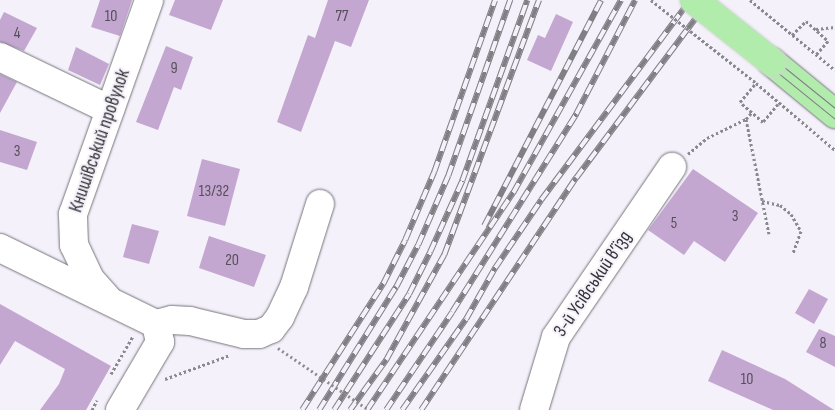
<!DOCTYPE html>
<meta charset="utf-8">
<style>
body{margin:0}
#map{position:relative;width:835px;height:410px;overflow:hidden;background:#f4f1fa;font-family:"Sofia Sans Condensed",sans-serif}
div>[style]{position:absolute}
.building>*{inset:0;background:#c3a7d0}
.path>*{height:3px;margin-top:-1.5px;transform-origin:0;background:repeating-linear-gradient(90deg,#8a898e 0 2.5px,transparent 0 5px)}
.roads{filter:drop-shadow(0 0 1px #76737b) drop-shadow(0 0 1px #76737b)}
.minor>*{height:28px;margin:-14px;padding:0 14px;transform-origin:14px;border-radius:14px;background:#fff}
.major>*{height:28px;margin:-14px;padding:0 14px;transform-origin:14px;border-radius:14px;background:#b2ecad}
.tram>*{height:1px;margin:-0.5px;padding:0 0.5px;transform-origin:0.5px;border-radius:0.5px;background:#807f84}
.rail>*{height:5.5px;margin-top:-2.75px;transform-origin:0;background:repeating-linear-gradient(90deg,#f4f1fa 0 11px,#807f84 0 22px);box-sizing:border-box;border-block:1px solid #807f84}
.path-bridge>*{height:3px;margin-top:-1.5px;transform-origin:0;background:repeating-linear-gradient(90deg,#8a898e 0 2.5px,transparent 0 5px)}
.bridges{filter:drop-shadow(0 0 1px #d2d2d3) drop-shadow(0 0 1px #d2d2d3)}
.major-bridge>*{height:28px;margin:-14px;padding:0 14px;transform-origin:14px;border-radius:14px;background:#b2ecad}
span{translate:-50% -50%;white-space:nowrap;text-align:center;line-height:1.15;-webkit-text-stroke:4px #f4f1fa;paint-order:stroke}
.number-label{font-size:16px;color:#574f5c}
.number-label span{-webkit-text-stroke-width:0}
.street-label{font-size:19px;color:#333235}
</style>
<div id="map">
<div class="building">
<div style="clip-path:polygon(100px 0,132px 0,120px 36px,91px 27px)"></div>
<div style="clip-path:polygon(175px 0,223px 0,211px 30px,169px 15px)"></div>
<div style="clip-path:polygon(328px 0,369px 0,351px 47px,335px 41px,301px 132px,277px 122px,308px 35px,315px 38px)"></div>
<div style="clip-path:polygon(4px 12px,37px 28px,24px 51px,0 42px,0 20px)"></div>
<div style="clip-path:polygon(556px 14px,573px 22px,551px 71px,527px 60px,538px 35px,545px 38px)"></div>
<div style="clip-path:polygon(166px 46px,193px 57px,181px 90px,174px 87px,158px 130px,136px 122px)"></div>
<div style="clip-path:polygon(76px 47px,109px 64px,100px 85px,68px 70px)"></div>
<div style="clip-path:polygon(0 74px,17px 82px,0 113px)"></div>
<div style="clip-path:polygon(0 130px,37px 142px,27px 170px,0 162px)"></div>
<div style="clip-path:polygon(202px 159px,240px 169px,225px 226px,187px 216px)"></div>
<div style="clip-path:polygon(693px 169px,758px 213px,725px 262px,694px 241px,684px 255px,648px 230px)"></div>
<div style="clip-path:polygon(132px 224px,159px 231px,149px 264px,123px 257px)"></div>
<div style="clip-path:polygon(209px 236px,266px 255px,254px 287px,199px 268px)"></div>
<div style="clip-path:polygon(809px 289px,828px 299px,814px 324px,795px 313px)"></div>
<div style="clip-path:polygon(0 304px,111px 366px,86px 410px,40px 410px,59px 384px,65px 369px,15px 341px,0 365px)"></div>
<div style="clip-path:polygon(819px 329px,835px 336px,835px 367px,806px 352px)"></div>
<div style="clip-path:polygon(722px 350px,785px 379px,834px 410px,773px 410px,708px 381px)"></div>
</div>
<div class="path">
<div style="left:750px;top:0;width:110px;rotate:39.5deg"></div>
<div style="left:816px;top:29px;width:19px;rotate:-6deg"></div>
<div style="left:792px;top:35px;width:20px;rotate:-45deg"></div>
<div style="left:806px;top:21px;width:30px;rotate:42deg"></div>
<div style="left:828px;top:41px;width:18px;rotate:131deg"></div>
<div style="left:778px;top:104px;width:23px;rotate:130deg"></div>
<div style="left:763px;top:122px;width:30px;rotate:-139deg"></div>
<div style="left:740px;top:102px;width:25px;rotate:-50deg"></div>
<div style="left:756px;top:83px;width:104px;rotate:40.3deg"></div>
<div style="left:746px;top:119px;width:117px;rotate:78.7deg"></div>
<div style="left:688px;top:154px;width:25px;rotate:-40deg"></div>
<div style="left:707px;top:138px;width:43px;rotate:-26deg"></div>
<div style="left:746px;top:119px;width:9px;rotate:-49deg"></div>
<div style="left:762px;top:201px;width:18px;rotate:13deg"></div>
<div style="left:780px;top:205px;width:14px;rotate:39deg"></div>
<div style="left:791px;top:214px;width:20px;rotate:60deg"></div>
<div style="left:801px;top:231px;width:23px;rotate:110deg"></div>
<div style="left:111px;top:374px;width:44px;rotate:-59.9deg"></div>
<div style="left:165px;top:379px;width:69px;rotate:-20.3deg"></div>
<div style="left:92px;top:410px;width:11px;rotate:-63deg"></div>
</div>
<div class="roads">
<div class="minor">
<div style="left:0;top:57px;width:122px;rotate:25.7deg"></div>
<div style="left:0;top:248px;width:174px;rotate:26deg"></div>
<div style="left:156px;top:324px;width:16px;rotate:-14deg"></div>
<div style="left:172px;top:320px;width:18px;rotate:3deg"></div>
<div style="left:190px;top:321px;width:56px;rotate:13.5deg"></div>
<div style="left:244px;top:334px;width:15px"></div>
<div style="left:259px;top:334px;width:13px;rotate:-23deg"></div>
<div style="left:271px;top:329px;width:15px;rotate:-53deg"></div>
<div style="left:280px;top:317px;width:33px;rotate:-65deg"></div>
<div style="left:294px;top:287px;width:87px;rotate:-72.6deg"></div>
<div style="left:107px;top:298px;width:25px;rotate:-132deg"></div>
<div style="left:90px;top:279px;width:38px;rotate:-115deg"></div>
<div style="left:74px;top:245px;width:31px;rotate:-92deg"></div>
<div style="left:73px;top:214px;width:227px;rotate:-70.4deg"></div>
<div style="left:120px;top:410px;width:79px;rotate:-59.5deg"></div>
<div style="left:160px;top:342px;width:18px;rotate:-103deg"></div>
<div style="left:534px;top:410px;width:76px;rotate:-73.2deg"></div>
<div style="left:556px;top:337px;width:206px;rotate:-55.7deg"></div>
</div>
<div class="major">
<div style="left:772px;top:62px;width:82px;rotate:39.5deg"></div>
</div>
</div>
<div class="tram">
<div style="left:688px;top:0;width:189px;rotate:39deg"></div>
<div style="left:701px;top:0;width:172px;rotate:38.9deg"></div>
</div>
<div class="rail">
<div style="left:484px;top:226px;width:254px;rotate:-62.6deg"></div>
<div style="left:302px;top:410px;width:150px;rotate:-57.3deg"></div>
<div style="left:383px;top:284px;width:49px;rotate:-63.4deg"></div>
<div style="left:405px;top:240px;width:74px;rotate:-66.9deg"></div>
<div style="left:434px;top:172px;width:182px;rotate:-70.5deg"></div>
<div style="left:319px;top:410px;width:145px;rotate:-58deg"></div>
<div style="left:396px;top:287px;width:47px;rotate:-62.4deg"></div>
<div style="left:418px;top:245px;width:75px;rotate:-66.5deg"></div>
<div style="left:448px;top:176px;width:187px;rotate:-70.6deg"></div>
<div style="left:334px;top:410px;width:138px;rotate:-57.1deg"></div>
<div style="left:409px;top:294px;width:47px;rotate:-63.4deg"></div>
<div style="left:430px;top:252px;width:78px;rotate:-65.7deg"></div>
<div style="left:462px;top:181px;width:192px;rotate:-70.2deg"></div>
<div style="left:350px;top:410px;width:62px;rotate:-54.2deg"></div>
<div style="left:386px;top:360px;width:120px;rotate:-61.1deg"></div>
<div style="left:444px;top:255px;width:272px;rotate:-69.6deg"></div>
<div style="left:367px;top:410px;width:262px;rotate:-56.1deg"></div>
<div style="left:513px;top:193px;width:221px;rotate:-60.8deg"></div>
<div style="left:386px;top:410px;width:118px;rotate:-56deg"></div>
<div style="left:452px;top:312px;width:234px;rotate:-57.9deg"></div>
<div style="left:576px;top:114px;width:128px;rotate:-62.6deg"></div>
<div style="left:402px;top:410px;width:111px;rotate:-54.9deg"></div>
<div style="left:466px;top:319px;width:59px;rotate:-60.4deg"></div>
<div style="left:495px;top:268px;width:82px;rotate:-55.9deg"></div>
<div style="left:541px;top:200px;width:249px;rotate:-53.3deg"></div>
<div style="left:421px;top:410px;width:279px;rotate:-56.3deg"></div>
<div style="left:576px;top:178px;width:222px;rotate:-53.2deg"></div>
</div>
<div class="path-bridge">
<div style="left:651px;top:0;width:134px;rotate:38.3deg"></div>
<div style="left:278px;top:348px;width:110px;rotate:34.3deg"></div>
</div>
<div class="bridges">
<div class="major-bridge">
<div style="left:694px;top:0;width:100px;rotate:38.5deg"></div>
</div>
</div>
<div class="number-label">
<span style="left:111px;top:17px">10</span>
<span style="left:342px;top:17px">77</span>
<span style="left:17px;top:34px">4</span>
<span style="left:174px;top:69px">9</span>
<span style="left:17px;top:152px">3</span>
<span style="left:214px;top:192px">13/32</span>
<span style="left:735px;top:217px">3</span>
<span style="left:674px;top:224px">5</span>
<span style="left:232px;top:261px">20</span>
<span style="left:823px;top:344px">8</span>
<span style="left:747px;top:380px">10</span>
</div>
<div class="street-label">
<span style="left:100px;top:141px;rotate:-71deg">Книшівський провулок</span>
<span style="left:593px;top:284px;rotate:-56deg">3-й Усівський в’їзд</span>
</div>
</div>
